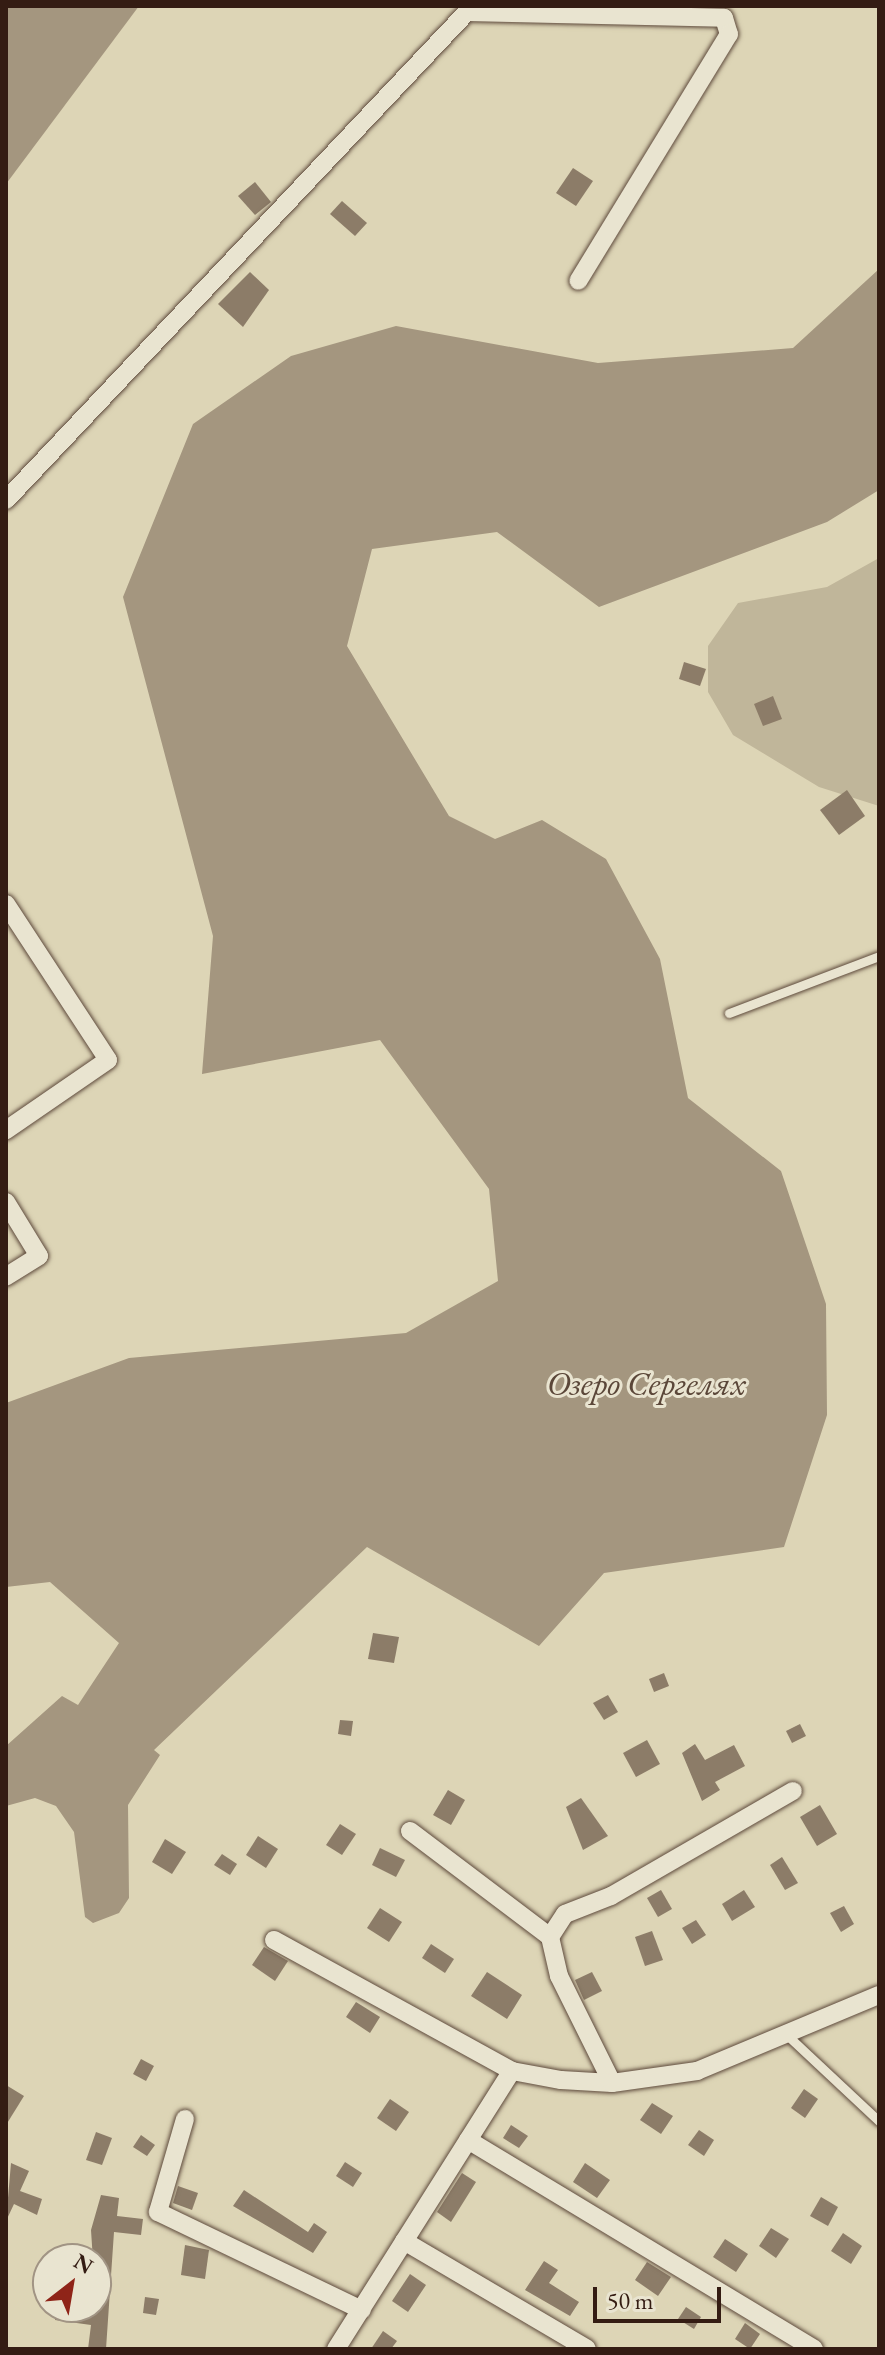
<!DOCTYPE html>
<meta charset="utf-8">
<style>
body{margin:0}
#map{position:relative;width:885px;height:2355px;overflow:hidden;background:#ddd5b6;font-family:"EB Garamond",serif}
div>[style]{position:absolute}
.green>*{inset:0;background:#c0b69a}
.water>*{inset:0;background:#a4967f}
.building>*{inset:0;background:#8c7c68}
.roads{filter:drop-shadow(0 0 2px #5e4a3c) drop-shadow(0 0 2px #5e4a3c)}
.lane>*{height:9px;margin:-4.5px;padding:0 4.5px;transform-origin:4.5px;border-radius:4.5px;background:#e9e4d0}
.street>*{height:18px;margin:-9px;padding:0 9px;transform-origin:9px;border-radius:9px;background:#e9e4d0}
span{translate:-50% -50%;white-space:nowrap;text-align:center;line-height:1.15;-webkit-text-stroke:6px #e9e4d0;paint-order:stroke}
.water-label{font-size:34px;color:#5b4739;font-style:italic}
.frame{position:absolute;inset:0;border:8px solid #341c13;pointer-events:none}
.north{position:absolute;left:32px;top:2243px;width:80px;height:80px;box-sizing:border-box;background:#e9e4d0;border:2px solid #a19484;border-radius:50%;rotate:31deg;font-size:22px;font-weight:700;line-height:32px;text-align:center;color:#341c13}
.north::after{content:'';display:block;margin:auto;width:28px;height:36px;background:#8f2418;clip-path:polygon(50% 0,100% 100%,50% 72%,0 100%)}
.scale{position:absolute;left:593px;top:2287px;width:128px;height:36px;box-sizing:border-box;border:4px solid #341c13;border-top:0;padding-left:10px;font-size:24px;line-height:28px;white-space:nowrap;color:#341c13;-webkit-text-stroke:6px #e9e4d0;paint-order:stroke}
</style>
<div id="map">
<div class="green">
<div style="clip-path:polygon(879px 558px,879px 806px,819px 787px,733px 735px,708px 692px,708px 646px,738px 603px,827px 587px)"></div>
</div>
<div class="water">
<div style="clip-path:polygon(6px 6px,139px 6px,6px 184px)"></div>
<div style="clip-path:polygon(879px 269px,879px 490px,827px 522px,599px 607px,497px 532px,372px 549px,347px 646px,449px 816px,495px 839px,542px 820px,606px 859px,660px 959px,688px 1098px,781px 1171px,826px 1304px,827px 1415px,784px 1547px,604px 1573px,539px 1646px,367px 1547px,154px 1750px,160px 1755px,128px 1805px,129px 1898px,119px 1913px,93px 1923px,85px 1917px,74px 1832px,56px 1806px,35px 1798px,6px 1806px,6px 1746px,62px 1696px,78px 1705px,119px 1643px,50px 1582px,6px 1587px,6px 1403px,129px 1358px,406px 1333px,498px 1281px,489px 1189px,380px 1040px,202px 1074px,213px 936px,123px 597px,193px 424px,291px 356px,396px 326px,598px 363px,793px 348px)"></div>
</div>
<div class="building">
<div style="clip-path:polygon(573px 168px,593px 181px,576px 206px,556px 193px)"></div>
<div style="clip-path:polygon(255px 182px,271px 202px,255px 215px,238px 196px)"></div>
<div style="clip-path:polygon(342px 201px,367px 223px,355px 236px,330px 214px)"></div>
<div style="clip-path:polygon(250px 272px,269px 290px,243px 327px,218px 304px)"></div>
<div style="clip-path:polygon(684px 662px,706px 669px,700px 686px,679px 679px)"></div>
<div style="clip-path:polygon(773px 696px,782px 719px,763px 726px,754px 704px)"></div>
<div style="clip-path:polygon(847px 790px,865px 816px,839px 835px,820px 810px)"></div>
<div style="clip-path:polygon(373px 1633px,399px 1637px,394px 1663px,368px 1659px)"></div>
<div style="clip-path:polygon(664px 1673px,669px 1686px,654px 1692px,649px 1679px)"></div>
<div style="clip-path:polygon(608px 1695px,618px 1712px,604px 1720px,593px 1703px)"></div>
<div style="clip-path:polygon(340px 1720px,353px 1721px,351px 1736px,338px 1734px)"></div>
<div style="clip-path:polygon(800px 1724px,806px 1736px,792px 1743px,786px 1731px)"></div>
<div style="clip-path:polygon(647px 1740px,660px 1764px,636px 1777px,623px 1753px)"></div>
<div style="clip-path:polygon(695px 1744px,705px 1760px,734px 1745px,745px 1766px,715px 1782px,720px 1790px,702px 1801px,682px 1753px)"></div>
<div style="clip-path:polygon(448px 1790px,465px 1800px,451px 1825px,433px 1815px)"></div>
<div style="clip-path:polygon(581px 1798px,608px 1836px,583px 1850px,566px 1807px)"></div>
<div style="clip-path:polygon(820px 1805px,837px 1834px,817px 1846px,800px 1817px)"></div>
<div style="clip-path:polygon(340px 1824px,356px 1834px,342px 1855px,326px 1845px)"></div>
<div style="clip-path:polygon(258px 1836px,278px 1849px,266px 1868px,246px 1855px)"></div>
<div style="clip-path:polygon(165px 1839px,186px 1852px,172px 1874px,152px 1862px)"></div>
<div style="clip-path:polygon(380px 1848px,405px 1860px,396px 1877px,372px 1865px)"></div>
<div style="clip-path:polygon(222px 1854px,237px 1864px,230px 1875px,214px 1865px)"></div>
<div style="clip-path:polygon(782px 1857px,798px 1883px,785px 1890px,770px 1865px)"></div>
<div style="clip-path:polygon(661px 1890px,672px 1909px,658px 1917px,647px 1898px)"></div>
<div style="clip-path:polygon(744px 1890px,755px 1907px,732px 1921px,722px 1904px)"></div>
<div style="clip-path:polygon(844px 1906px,854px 1924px,841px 1932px,830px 1913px)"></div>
<div style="clip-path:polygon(380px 1908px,402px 1922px,389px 1942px,367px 1928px)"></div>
<div style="clip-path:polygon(696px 1920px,706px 1935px,692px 1944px,682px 1928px)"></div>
<div style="clip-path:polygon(652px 1931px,663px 1960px,645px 1966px,635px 1937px)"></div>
<div style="clip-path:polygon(431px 1944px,454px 1959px,445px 1973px,422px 1958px)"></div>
<div style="clip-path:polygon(264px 1947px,288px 1961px,275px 1981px,252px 1965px)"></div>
<div style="clip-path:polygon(487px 1972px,522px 1995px,507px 2019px,471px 1996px)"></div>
<div style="clip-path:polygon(592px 1972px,602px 1991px,584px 2000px,575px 1980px)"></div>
<div style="clip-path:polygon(356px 2002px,380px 2017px,370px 2033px,346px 2017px)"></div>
<div style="clip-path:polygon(141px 2059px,154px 2066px,146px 2081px,133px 2074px)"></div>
<div style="clip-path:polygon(6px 2085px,24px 2096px,6px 2125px)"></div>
<div style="clip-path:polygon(804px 2089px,818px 2099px,805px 2118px,791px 2108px)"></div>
<div style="clip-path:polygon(390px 2099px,409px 2112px,396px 2131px,377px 2118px)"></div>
<div style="clip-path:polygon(652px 2103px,673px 2116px,661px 2134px,640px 2120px)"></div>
<div style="clip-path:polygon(511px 2125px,528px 2136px,519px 2148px,503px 2138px)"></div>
<div style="clip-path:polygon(699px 2130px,714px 2140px,704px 2156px,688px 2145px)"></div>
<div style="clip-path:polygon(96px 2132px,112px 2138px,102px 2165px,86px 2160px)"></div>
<div style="clip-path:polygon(141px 2135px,155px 2145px,147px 2156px,133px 2147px)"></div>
<div style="clip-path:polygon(345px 2162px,362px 2173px,353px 2187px,336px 2176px)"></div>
<div style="clip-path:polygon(11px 2163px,29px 2171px,20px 2191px,42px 2199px,37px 2215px,14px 2204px,6px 2221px)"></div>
<div style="clip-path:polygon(585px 2163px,610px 2180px,597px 2198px,573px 2182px)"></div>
<div style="clip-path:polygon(462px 2173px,476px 2182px,451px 2222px,437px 2212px)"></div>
<div style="clip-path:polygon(178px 2186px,198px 2193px,192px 2210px,173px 2203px)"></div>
<div style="clip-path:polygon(244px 2190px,308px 2232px,314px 2223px,327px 2232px,313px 2253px,233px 2206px)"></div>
<div style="clip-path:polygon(101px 2195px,119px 2198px,117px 2216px,143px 2219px,141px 2235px,114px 2232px,106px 2349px,88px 2349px,91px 2325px,55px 2320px,57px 2307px,96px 2307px,91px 2230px)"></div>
<div style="clip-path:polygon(821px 2197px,838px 2207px,828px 2226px,810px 2216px)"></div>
<div style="clip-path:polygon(771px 2228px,789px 2239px,776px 2258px,759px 2246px)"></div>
<div style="clip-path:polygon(843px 2233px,862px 2246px,851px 2264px,831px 2251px)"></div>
<div style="clip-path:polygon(725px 2239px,748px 2254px,736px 2272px,713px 2257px)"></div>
<div style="clip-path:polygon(185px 2245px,209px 2250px,205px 2279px,181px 2275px)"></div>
<div style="clip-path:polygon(544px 2261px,558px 2270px,549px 2283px,579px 2302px,570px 2316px,525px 2290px)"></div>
<div style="clip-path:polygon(647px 2262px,671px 2277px,658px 2296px,635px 2280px)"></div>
<div style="clip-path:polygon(410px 2274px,426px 2285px,408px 2312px,392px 2301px)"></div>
<div style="clip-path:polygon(145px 2297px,159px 2299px,156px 2315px,143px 2313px)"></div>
<div style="clip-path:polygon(686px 2307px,701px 2317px,694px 2329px,678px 2319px)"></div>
<div style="clip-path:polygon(745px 2323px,760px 2334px,750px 2349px,735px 2339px)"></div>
<div style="clip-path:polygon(383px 2331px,397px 2341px,391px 2349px,371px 2349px)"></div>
</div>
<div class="roads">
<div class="lane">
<div style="left:729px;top:1013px;width:160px;rotate:-20.8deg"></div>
<div style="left:787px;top:2035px;width:126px;rotate:43.1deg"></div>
</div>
<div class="street">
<div style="left:6px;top:500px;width:671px;rotate:-46.63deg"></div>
<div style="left:467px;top:12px;width:257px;rotate:1.3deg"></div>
<div style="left:724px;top:18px;width:17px;rotate:73deg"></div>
<div style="left:729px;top:34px;width:289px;rotate:121.4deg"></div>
<div style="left:6px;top:904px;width:186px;rotate:56.8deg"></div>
<div style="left:108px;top:1060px;width:124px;rotate:145.5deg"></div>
<div style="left:6px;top:1202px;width:63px;rotate:58.6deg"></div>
<div style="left:39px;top:1256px;width:39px;rotate:148deg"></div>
<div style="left:410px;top:1831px;width:176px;rotate:37.1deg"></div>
<div style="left:550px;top:1937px;width:40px;rotate:77deg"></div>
<div style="left:559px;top:1976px;width:119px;rotate:63.6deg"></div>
<div style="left:550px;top:1937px;width:27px;rotate:-57deg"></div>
<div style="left:565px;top:1914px;width:49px;rotate:-21.4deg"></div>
<div style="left:611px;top:1896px;width:210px;rotate:-30deg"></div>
<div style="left:274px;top:1940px;width:272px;rotate:28.8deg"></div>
<div style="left:512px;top:2071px;width:50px;rotate:10.4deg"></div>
<div style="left:561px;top:2080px;width:51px;rotate:3.4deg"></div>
<div style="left:612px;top:2083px;width:86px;rotate:-8deg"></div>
<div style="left:697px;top:2071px;width:197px;rotate:-22.7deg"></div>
<div style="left:185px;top:2119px;width:97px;rotate:106.2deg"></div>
<div style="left:158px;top:2212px;width:226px;rotate:25.7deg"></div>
<div style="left:468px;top:2140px;width:404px;rotate:31.1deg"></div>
<div style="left:404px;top:2241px;width:212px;rotate:30.5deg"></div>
<div style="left:336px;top:2349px;width:329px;rotate:-57.7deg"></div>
</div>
</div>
<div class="water-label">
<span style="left:646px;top:1384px">Озеро Сергелях</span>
</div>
<div class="frame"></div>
<div class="north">N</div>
<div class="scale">50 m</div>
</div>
